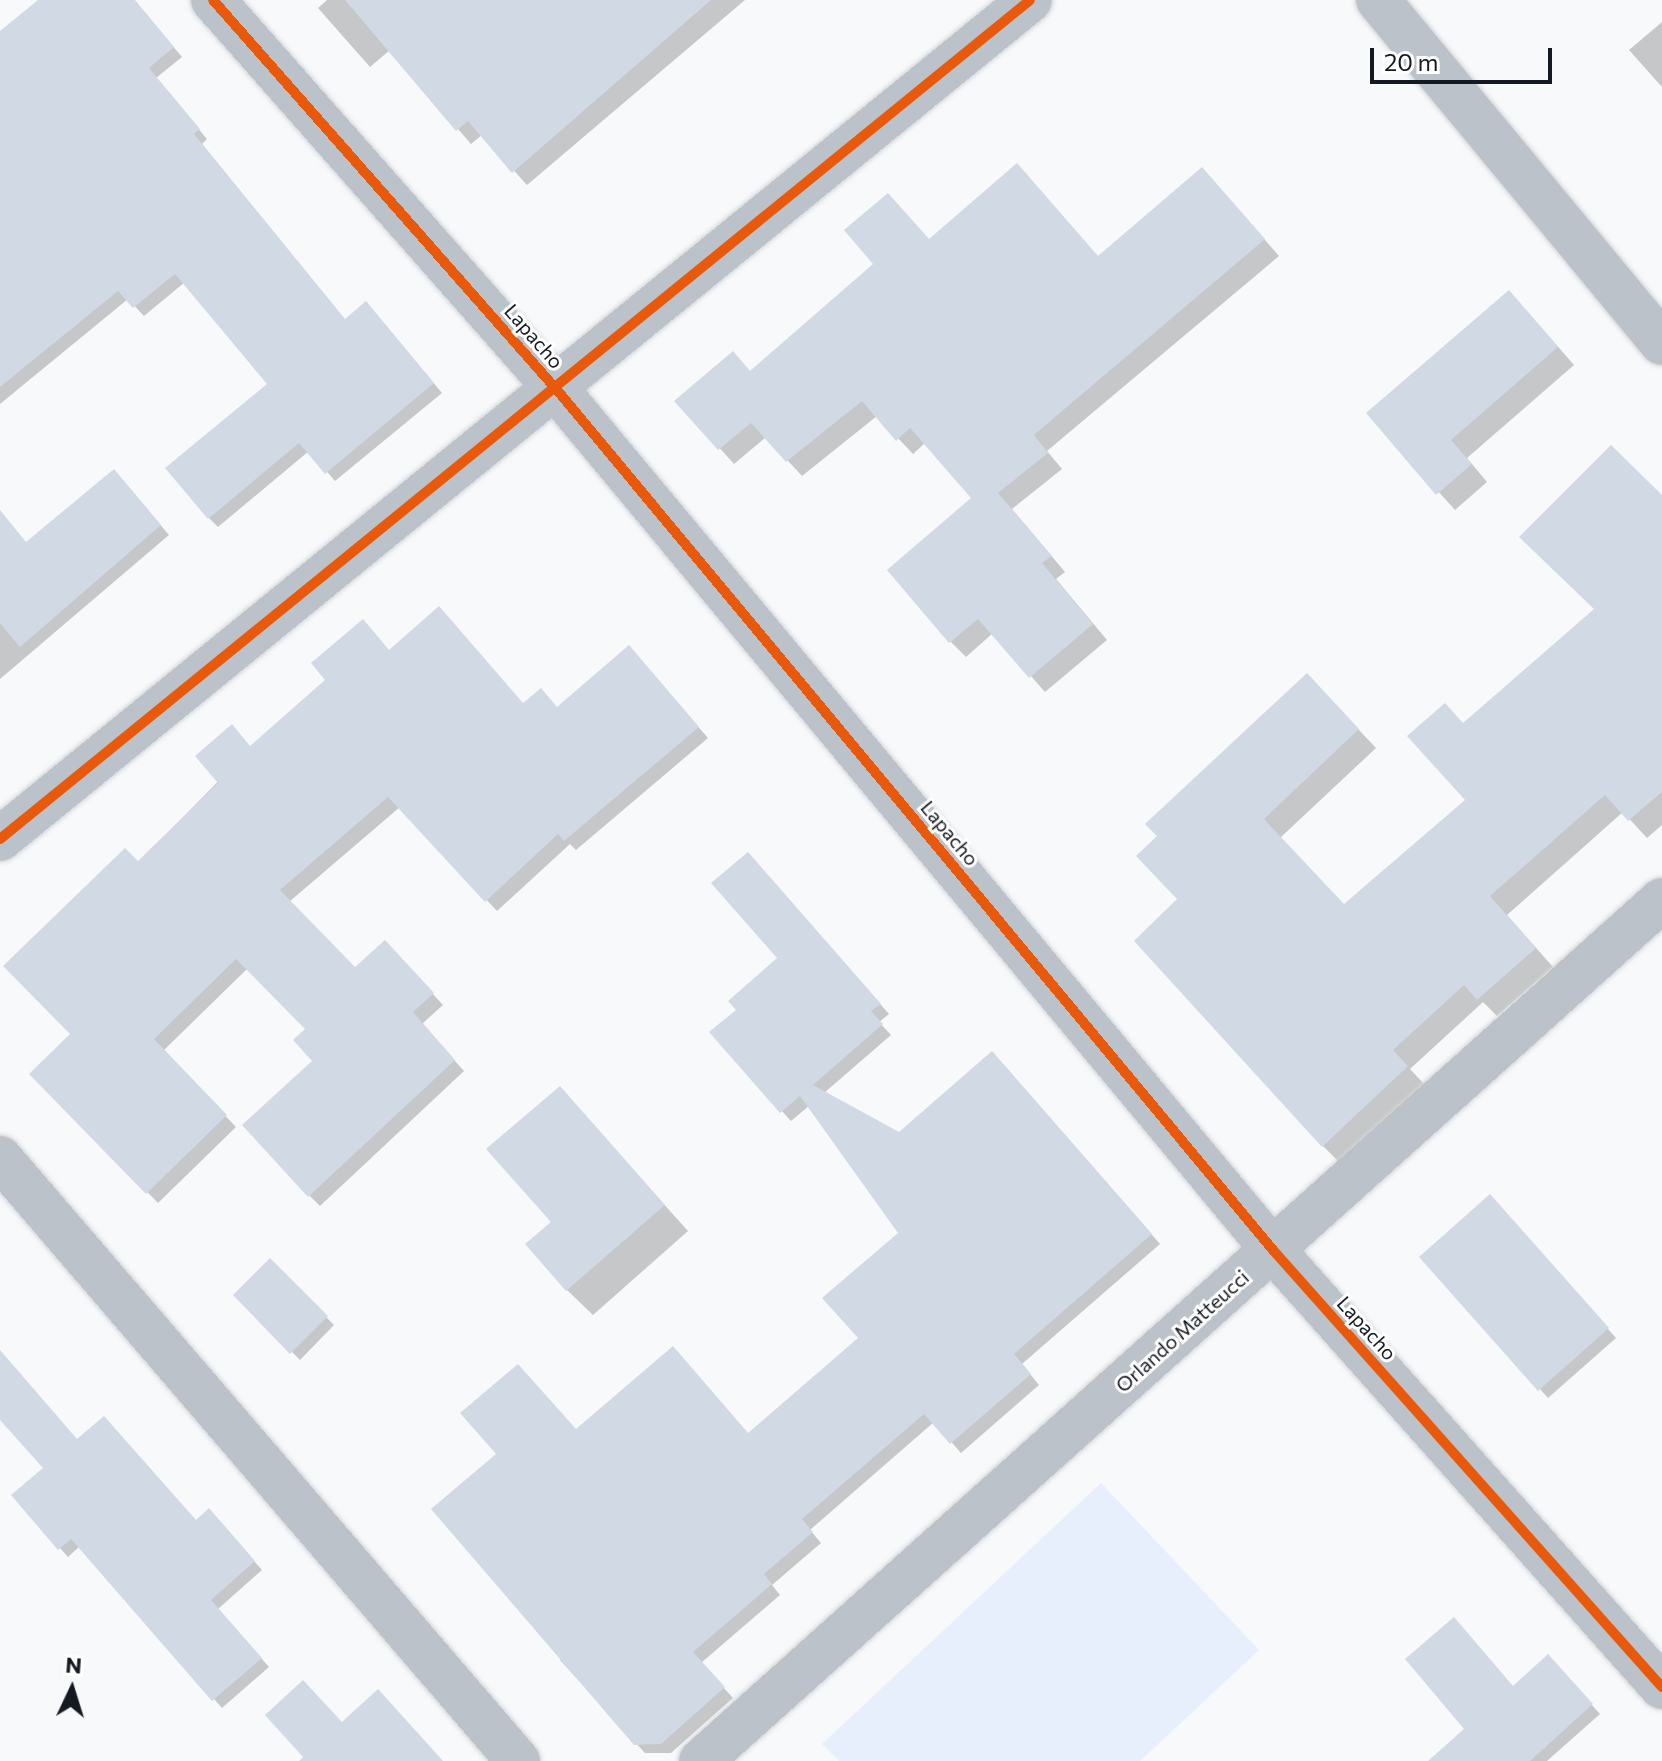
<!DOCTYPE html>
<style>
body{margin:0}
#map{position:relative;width:1662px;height:1761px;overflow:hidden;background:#f7f9fb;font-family:Commissioner,sans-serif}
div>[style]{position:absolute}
.green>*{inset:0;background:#e6effb}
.shadow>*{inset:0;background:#0003}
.building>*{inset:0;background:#d0d9e4}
.roads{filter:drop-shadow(0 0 2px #d4d5d7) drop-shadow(0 0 2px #d4d5d7)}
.street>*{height:44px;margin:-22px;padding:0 22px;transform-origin:22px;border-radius:22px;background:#bcc2c9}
.cycleway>*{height:10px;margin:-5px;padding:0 5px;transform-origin:5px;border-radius:5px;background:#e8590c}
span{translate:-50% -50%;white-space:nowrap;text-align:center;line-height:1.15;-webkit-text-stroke:6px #fff;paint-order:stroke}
.street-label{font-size:20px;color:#151a22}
.north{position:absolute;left:32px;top:1649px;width:80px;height:80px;-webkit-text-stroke:6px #fff;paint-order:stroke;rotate:4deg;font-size:22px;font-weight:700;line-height:32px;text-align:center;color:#151a22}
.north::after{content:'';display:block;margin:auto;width:28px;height:36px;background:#151a22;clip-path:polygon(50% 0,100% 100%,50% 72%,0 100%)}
.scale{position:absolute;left:1370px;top:48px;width:182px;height:36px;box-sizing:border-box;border:4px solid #151a22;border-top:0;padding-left:10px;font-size:24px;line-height:28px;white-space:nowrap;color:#151a22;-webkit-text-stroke:6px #fff;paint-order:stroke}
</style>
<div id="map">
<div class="green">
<div style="clip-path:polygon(1101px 1483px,1259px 1650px,1140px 1761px,839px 1761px,822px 1744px)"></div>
</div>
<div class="shadow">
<div style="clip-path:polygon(41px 0,134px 0,182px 57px,156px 78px,207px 139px,202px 144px,346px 321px,375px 313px,442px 393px,335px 481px,309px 451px,218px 527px,209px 518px,269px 384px,185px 282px,144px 316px,128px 299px,0 404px,0 34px)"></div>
<div style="clip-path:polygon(327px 0,745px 0,527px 185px,482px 135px,471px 144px,390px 50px,370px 67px,318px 8px)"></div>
<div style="clip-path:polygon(1662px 22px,1662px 87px,1629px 50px)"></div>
<div style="clip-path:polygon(1217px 185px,1279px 256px,1047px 451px,1062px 469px,1012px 509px,1065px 572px,1056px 579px,1107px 640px,1045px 692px,993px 633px,966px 657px,951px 642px,974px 498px,925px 443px,913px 454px,877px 416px,802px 476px,766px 437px,734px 464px,677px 401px,751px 373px,930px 241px,1099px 258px)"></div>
<div style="clip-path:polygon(1526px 310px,1574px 365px,1467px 458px,1487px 482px,1455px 510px,1368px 413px)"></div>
<div style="clip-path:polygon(123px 481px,169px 535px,0 679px,0 512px,27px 544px)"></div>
<div style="clip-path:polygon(1662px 498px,1662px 825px,1647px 838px,1623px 812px,1507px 915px,1553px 967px,1497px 1016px,1483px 1002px,1410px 1069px,1425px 1085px,1341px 1164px,1323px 1146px,1180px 899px,1325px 694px,1376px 748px,1280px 838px,1345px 906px,1467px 800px,1464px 725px,1597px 610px)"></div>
<div style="clip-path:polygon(390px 652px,524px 705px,557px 709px,639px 658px,708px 738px,576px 850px,570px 844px,497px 911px,400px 807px,289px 902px,355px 970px,395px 953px,443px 1005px,422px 1024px,464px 1071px,320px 1206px,309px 1195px,315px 1062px,307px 1029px,247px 969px,163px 1051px,236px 1127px,158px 1203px,32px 1074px,73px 1034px,138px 863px,251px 748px)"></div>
<div style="clip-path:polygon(757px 864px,889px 1014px,879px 1022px,891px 1035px,824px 1093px,900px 1134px,1002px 1063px,1160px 1244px,1022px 1364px,1039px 1385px,961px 1453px,934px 1422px,810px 1530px,821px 1543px,772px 1585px,780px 1595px,701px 1663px,733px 1698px,671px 1753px,645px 1753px,560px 1660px,576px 1431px,748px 1435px,861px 1339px,900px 1233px,810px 1105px,791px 1121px,712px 1033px,739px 1010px,780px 958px)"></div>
<div style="clip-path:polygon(560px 1089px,688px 1231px,593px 1315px,567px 1290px,553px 1222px)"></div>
<div style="clip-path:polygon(1498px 1205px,1616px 1338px,1548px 1398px,1422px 1258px)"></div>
<div style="clip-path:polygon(270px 1261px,334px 1325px,300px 1360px,235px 1295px)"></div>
<div style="clip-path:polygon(0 1393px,196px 1522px,217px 1519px,262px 1570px,218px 1609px,269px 1667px,222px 1708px,80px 1546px,68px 1557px,14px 1496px,45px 1469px,0 1417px)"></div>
<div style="clip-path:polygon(1556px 1665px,1600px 1714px,1547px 1761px,1435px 1761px,1513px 1688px)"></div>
</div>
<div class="building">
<div style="clip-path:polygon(38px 0,135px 0,174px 47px,149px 68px,200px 129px,194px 134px,345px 319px,366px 301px,434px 383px,325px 474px,299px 443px,208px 519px,165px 468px,267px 384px,175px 274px,133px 308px,118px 291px,0 387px,0 31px)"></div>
<div style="clip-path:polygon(345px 0,711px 0,512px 173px,468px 121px,456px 131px)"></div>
<div style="clip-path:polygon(1017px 163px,1098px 256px,1202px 167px,1265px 239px,1034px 435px,1048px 453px,998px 493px,1052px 556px,1042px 563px,1093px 624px,1029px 678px,978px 619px,949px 643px,887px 570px,971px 498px,910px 428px,896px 441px,862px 401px,786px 462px,751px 423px,718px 450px,674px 401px,733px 351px,750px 371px,873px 264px,844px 230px,888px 193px,929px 239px)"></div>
<div style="clip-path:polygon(1509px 290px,1558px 347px,1451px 440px,1472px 464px,1436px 495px,1366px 413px)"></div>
<div style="clip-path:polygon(1611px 445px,1662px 495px,1662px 792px,1628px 821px,1605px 795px,1490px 896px,1536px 948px,1477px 1000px,1464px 985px,1393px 1050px,1408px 1066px,1322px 1147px,1134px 941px,1177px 899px,1136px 856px,1157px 836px,1145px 824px,1307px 673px,1359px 729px,1264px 819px,1344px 904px,1465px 800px,1407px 736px,1445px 703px,1463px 723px,1594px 609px,1519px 537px)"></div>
<div style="clip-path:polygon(114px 469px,161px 525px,20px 647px,0 623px,0 510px,26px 542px)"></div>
<div style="clip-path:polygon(439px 606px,523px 703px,541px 688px,557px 707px,629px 645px,699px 727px,564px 841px,558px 834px,485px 902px,388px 797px,280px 890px,355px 967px,385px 940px,434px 993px,413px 1012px,455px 1060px,308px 1197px,242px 1125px,312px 1061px,293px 1040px,305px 1029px,236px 959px,154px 1039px,227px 1115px,146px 1194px,29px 1074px,70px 1034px,3px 966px,125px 848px,138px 861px,218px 783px,195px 756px,232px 724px,250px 746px,325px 680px,311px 663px,363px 619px,389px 650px)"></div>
<div style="clip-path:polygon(748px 852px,881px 1004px,871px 1011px,883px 1024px,813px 1085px,899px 1132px,992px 1051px,1152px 1234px,1014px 1354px,1031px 1374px,950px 1444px,924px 1414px,802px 1519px,813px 1532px,764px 1574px,772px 1584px,693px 1652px,725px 1687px,661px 1744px,634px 1745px,431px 1509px,496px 1454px,460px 1413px,518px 1364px,576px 1429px,673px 1346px,748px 1433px,858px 1338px,822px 1298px,898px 1233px,800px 1096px,780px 1113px,709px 1032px,736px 1010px,728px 1001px,777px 958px,711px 883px)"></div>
<div style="clip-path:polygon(560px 1086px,665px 1205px,566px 1291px,525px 1244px,551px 1222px,486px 1149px)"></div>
<div style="clip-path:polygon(1490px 1194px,1609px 1328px,1538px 1391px,1419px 1257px)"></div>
<div style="clip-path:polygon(270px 1258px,328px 1316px,290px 1354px,233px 1295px)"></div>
<div style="clip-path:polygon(0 1350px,77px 1439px,104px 1416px,196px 1520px,209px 1508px,255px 1561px,211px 1600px,262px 1658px,212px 1701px,71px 1539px,58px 1550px,11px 1495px,43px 1468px,0 1420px)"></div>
<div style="clip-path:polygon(1454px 1617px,1513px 1686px,1548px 1654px,1593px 1704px,1530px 1761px,1428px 1761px,1464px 1729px,1405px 1659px)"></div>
<div style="clip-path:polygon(303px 1680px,342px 1722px,378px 1689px,443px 1761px,299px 1761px,303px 1757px,265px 1715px)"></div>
</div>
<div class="roads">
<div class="street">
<div style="left:213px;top:0;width:520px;rotate:48.59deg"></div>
<div style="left:557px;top:390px;width:1119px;rotate:50.22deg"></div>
<div style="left:1273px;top:1250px;width:585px;rotate:48.33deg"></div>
<div style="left:1378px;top:0;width:445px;rotate:50.4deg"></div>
<div style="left:0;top:839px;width:1328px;rotate:-39.16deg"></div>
<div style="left:0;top:1158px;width:795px;rotate:49.34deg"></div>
<div style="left:701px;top:1761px;width:1290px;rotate:-41.86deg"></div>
</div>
</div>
<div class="cycleway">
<div style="left:213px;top:0;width:520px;rotate:48.59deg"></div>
<div style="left:557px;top:390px;width:1119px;rotate:50.22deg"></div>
<div style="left:1273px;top:1250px;width:585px;rotate:48.33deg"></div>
<div style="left:0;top:839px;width:1328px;rotate:-39.16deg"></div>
</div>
<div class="street-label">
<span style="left:534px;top:336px;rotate:49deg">Lapacho</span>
<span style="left:950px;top:833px;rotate:50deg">Lapacho</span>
<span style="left:1367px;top:1328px;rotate:48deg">Lapacho</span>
<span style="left:1182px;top:1331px;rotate:-42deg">Orlando Matteucci</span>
</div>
<div class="north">N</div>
<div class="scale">20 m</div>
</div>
